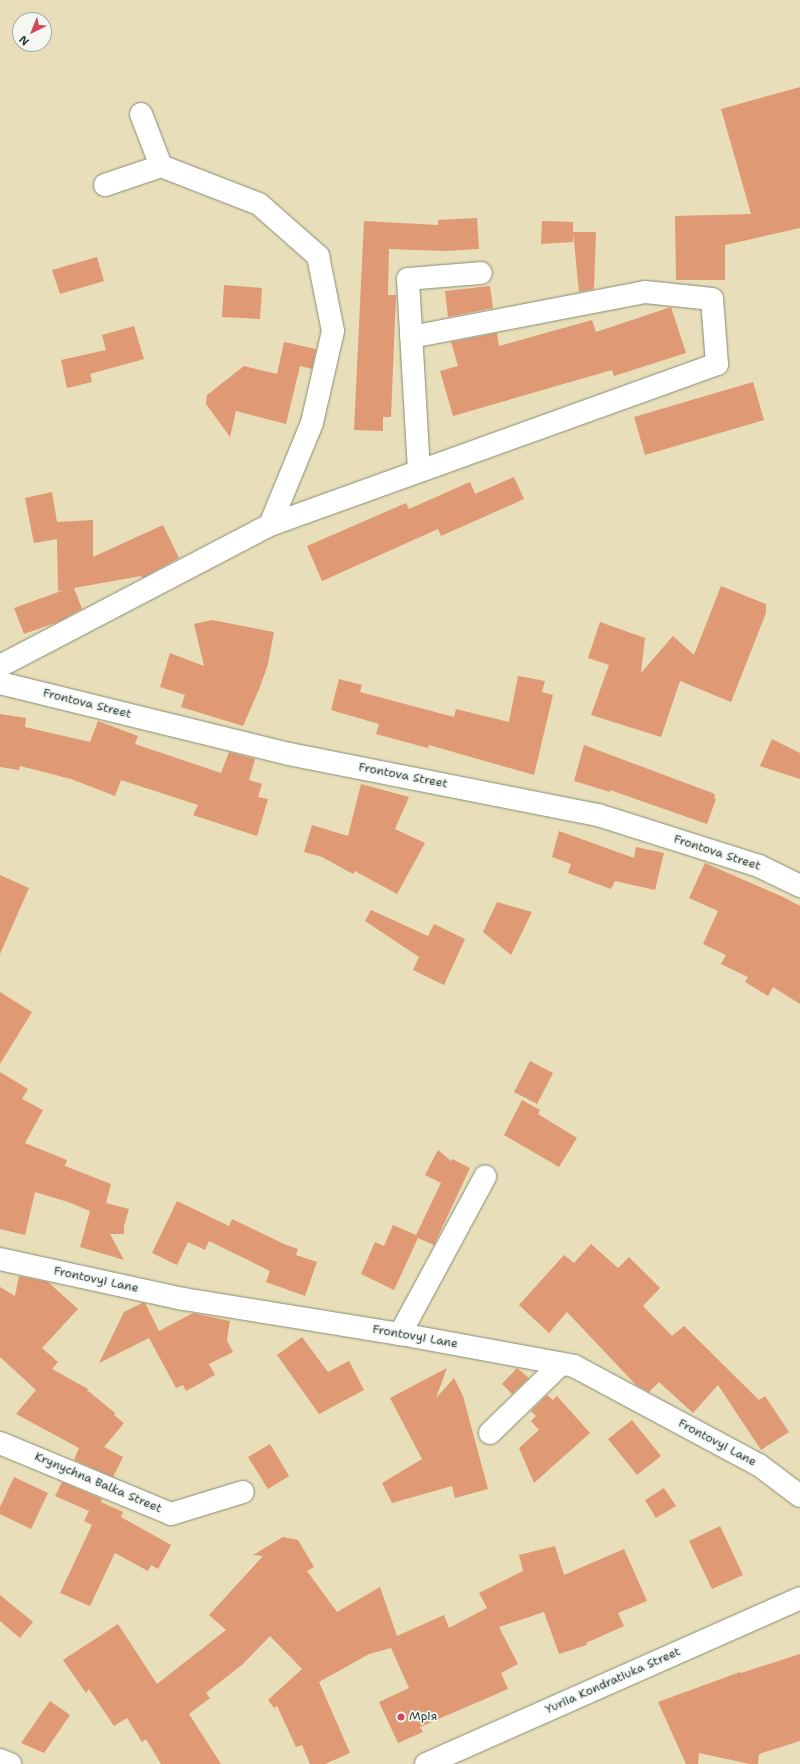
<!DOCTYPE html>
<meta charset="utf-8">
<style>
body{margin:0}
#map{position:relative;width:800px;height:1764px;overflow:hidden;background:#e8deb9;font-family:"Shantell Sans",sans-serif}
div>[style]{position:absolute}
.building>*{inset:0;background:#df9974}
.roads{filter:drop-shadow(0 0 1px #848e76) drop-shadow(0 0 1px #848e76)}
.minor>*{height:22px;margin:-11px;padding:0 11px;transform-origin:11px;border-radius:11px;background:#fff}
.dots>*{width:11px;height:11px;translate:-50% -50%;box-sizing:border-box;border:2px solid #f6f6f2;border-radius:50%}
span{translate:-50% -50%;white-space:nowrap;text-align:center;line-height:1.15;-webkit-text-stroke:3.5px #f6f6f2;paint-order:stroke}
.street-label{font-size:12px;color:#1f3d34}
.poi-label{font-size:12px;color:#1f3d34}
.left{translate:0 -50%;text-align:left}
.north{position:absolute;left:12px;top:12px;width:40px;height:40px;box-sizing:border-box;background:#f6f6f2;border:1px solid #a0aca6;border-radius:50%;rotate:223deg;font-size:11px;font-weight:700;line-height:16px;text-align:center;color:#1f3d34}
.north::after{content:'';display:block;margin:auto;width:14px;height:18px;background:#d1495b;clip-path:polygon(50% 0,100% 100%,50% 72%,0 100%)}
</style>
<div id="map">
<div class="building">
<div style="clip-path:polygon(800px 87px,800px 228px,725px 245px,725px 280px,676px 280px,675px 216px,751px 214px,721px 109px)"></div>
<div style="clip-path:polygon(477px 218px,479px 249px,446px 251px,389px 249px,388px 295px,396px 295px,391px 417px,383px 417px,383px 431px,354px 430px,364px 221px,438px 225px,438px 220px)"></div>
<div style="clip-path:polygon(542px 221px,573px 222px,573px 242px,541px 244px)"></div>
<div style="clip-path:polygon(573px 232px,596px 232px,594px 289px,579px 292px)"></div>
<div style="clip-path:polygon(97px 257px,104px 281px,60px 294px,52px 270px)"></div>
<div style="clip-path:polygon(224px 285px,262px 288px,260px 319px,222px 317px)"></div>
<div style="clip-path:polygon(490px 286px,493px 308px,448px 317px,445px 291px)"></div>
<div style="clip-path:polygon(671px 307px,686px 353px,614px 376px,612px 370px,453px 416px,440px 371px,458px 366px,451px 342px,497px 333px,499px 346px,592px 320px,596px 332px)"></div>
<div style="clip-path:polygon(134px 326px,144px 359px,90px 374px,92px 382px,67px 388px,61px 360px,106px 350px,102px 335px)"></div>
<div style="clip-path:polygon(284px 342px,316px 349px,312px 369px,300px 366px,286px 424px,236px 411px,230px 437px,206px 404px,207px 395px,244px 366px,277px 374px)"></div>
<div style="clip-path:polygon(753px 382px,764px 420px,645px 455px,634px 417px)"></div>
<div style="clip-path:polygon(514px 477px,524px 499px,441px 536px,438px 529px,322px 581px,307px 546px,406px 503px,409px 509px,470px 482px,475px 494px)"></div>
<div style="clip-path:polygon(52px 492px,57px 522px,93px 520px,93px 557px,163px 525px,179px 558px,142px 578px,141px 576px,74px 588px,82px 609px,58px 622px,24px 634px,14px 608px,64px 590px,58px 591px,57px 539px,34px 543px,25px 498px)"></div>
<div style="clip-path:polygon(721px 586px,766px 604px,766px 613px,731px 702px,680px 681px,661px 737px,591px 715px,609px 665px,588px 658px,600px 622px,645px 638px,641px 673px,673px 636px,694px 655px)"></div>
<div style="clip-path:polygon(212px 620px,274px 632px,268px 664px,260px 687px,243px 726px,181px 707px,185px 695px,160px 687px,170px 653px,204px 666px,194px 624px)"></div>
<div style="clip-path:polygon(518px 676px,545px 681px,542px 692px,553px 695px,534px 775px,429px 745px,428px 748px,376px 734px,379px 724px,331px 710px,339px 679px,362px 685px,360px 692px,454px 717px,456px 709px,509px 722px)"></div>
<div style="clip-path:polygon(0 714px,26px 718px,25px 727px,90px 742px,98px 721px,138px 736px,135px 744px,221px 773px,229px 752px,255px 759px,249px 780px,262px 784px,258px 797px,268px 799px,257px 836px,193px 815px,198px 805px,121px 780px,115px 796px,71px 779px,20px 766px,19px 770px,0 767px)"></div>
<div style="clip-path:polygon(772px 739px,800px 753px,800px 779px,760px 766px)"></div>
<div style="clip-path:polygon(584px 745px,715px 794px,714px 798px,716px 799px,707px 824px,610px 790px,610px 792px,574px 781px)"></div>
<div style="clip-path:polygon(361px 784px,409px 797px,395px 829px,425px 843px,397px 894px,355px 871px,353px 874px,322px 857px,304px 852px,312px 825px,348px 836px)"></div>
<div style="clip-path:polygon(559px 831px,634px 858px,636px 847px,664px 853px,655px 890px,615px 881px,611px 889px,568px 873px,571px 864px,552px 857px)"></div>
<div style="clip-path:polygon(705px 863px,783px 897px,800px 906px,800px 1004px,773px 987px,768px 996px,745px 982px,748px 977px,721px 964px,726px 955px,703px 944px,718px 911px,689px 898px)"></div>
<div style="clip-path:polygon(0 875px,29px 888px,0 954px)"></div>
<div style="clip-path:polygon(497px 902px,532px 912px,511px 955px,483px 932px)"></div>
<div style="clip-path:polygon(371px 910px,428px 936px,434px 924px,465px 939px,444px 985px,413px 970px,419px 957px,365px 921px)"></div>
<div style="clip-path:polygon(0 992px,32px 1012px,0 1064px)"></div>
<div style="clip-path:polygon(530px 1061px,553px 1073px,537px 1104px,514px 1092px)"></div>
<div style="clip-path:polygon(0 1072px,28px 1089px,22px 1099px,43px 1110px,25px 1143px,67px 1160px,65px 1166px,111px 1184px,106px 1203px,129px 1209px,124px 1226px,124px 1234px,110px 1234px,124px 1260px,80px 1247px,90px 1211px,68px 1202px,35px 1192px,25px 1235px,0 1229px)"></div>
<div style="clip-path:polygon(522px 1100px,540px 1110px,538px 1114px,577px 1138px,559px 1167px,504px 1135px)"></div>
<div style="clip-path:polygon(438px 1150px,451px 1161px,452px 1159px,470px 1168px,434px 1245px,418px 1238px,394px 1290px,361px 1274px,375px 1242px,384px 1246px,393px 1225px,416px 1235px,441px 1183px,425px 1175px)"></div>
<div style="clip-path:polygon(177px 1201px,229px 1226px,232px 1219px,284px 1244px,298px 1249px,296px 1255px,317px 1262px,305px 1296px,266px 1282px,270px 1271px,209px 1241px,205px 1250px,188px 1242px,177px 1265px,152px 1253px)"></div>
<div style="clip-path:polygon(591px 1244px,618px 1268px,629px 1257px,660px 1288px,643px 1306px,672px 1336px,684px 1326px,759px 1400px,765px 1396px,789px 1432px,761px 1450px,718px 1385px,693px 1413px,659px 1382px,649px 1392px,636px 1385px,567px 1312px,549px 1333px,519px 1305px,564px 1255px,574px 1263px)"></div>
<div style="clip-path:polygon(19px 1276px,48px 1282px,78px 1309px,42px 1348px,58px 1362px,52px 1369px,88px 1389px,87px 1390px,115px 1413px,114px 1415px,124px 1423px,104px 1447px,123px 1457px,113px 1477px,74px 1460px,79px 1448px,16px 1414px,36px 1390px,0 1357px,0 1287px,15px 1296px)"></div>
<div style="clip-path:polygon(142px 1303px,145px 1303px,159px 1331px,193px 1313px,230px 1321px,227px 1340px,233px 1352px,209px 1364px,215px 1375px,186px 1391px,183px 1385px,176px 1388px,149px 1338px,99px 1363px,124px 1312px)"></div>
<div style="clip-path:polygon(302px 1337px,328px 1372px,349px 1361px,364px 1390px,319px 1414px,277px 1355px)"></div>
<div style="clip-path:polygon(447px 1368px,436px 1398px,454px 1378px,463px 1396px,488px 1489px,455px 1498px,452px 1486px,392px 1503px,382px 1483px,422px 1459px,390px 1398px)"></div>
<div style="clip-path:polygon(517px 1368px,529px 1378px,512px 1394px,502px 1384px)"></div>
<div style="clip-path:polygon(547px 1395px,553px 1400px,557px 1396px,590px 1433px,534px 1483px,519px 1448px,539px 1430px,531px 1421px,536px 1416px,531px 1411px)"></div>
<div style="clip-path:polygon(632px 1420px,661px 1456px,637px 1475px,608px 1439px)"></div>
<div style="clip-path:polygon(270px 1444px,289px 1476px,268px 1489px,248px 1457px)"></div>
<div style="clip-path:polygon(14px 1477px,48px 1493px,31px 1529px,0 1514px,0 1507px)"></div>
<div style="clip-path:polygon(62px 1482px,102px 1499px,101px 1502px,123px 1512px,121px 1517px,171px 1545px,158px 1569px,151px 1565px,148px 1571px,115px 1553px,90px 1606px,60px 1593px,92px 1525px,84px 1521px,89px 1511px,55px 1496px)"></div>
<div style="clip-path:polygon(664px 1488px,676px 1506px,656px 1518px,645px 1500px)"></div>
<div style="clip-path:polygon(720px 1526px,743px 1575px,712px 1589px,689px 1541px)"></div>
<div style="clip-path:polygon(283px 1537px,298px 1540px,314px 1567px,307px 1571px,337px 1612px,380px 1587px,397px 1636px,444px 1615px,449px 1628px,487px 1608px,479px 1593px,523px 1571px,519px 1555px,555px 1546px,564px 1575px,624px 1549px,647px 1601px,618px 1613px,624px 1626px,586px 1643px,587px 1645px,559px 1654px,544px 1612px,499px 1627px,518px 1664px,501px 1673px,508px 1689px,420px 1727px,423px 1732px,398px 1743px,379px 1702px,409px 1688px,391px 1648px,369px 1654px,319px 1682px,350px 1753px,325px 1764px,310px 1764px,302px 1745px,296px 1747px,277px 1706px,274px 1708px,268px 1700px,302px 1669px,270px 1636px,243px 1664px,206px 1693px,210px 1698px,189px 1714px,221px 1764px,161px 1764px,146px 1739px,142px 1742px,127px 1718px,114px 1726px,89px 1689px,86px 1693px,63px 1660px,118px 1624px,157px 1684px,226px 1630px,209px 1615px,263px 1556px,253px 1555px)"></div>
<div style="clip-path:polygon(0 1595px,33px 1622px,20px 1638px,0 1621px)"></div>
<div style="clip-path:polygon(800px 1654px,800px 1741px,759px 1754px,758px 1764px,750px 1764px,699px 1753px,698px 1764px,686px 1764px,658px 1702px,740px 1672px,741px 1673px)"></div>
<div style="clip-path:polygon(50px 1701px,70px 1715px,44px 1753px,21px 1743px)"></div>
</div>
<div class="roads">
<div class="minor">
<div style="left:141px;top:114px;width:56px;rotate:69deg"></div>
<div style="left:161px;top:166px;width:105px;rotate:21.2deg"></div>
<div style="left:259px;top:204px;width:79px;rotate:41.4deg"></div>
<div style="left:318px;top:256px;width:76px;rotate:78.7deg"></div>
<div style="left:333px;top:331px;width:94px;rotate:102.9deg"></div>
<div style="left:312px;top:423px;width:110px;rotate:112.4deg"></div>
<div style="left:105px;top:185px;width:59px;rotate:-18.7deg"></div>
<div style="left:419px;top:471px;width:192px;rotate:-93.3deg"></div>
<div style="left:408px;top:279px;width:73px;rotate:-4.7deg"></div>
<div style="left:0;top:666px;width:305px;rotate:-27.6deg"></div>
<div style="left:270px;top:525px;width:475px;rotate:-19.8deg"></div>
<div style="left:717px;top:364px;width:65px;rotate:-94.4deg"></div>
<div style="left:712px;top:299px;width:67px;rotate:-174deg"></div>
<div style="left:645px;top:292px;width:238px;rotate:169.1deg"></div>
<div style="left:0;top:683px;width:298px;rotate:13.8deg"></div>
<div style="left:289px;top:754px;width:315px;rotate:11.2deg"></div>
<div style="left:598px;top:815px;width:169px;rotate:17.6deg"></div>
<div style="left:759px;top:866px;width:46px;rotate:26deg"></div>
<div style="left:0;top:1259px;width:188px;rotate:12.3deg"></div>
<div style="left:184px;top:1299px;width:219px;rotate:9.2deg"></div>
<div style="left:400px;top:1334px;width:177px;rotate:10.4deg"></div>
<div style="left:574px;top:1366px;width:210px;rotate:28.2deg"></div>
<div style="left:759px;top:1465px;width:51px;rotate:37.1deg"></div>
<div style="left:400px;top:1334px;width:179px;rotate:-61.6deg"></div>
<div style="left:490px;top:1433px;width:99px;rotate:-44.2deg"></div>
<div style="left:0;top:1443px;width:185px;rotate:22.5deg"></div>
<div style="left:171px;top:1514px;width:75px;rotate:-17deg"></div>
<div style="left:0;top:1760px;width:11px;rotate:22deg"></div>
<div style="left:426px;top:1764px;width:409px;rotate:-23.9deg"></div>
</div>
</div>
<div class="dots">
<div style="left:401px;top:1717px;background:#d1495b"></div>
</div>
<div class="street-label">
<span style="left:87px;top:704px;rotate:14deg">Frontova Street</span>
<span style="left:403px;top:776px;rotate:11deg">Frontova Street</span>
<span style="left:717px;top:853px;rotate:18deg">Frontova Street</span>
<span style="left:96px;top:1280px;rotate:12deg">Frontovyi Lane</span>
<span style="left:415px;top:1337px;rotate:10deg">Frontovyi Lane</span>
<span style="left:717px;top:1443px;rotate:28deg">Frontovyi Lane</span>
<span style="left:98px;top:1483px;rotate:23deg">Krynychna Balka Street</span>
<span style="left:613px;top:1681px;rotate:-24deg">Yuriia Kondratiuka Street</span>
</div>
<div class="poi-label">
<span class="left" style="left:409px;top:1717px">Мрія</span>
</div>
<div class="north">N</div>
</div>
